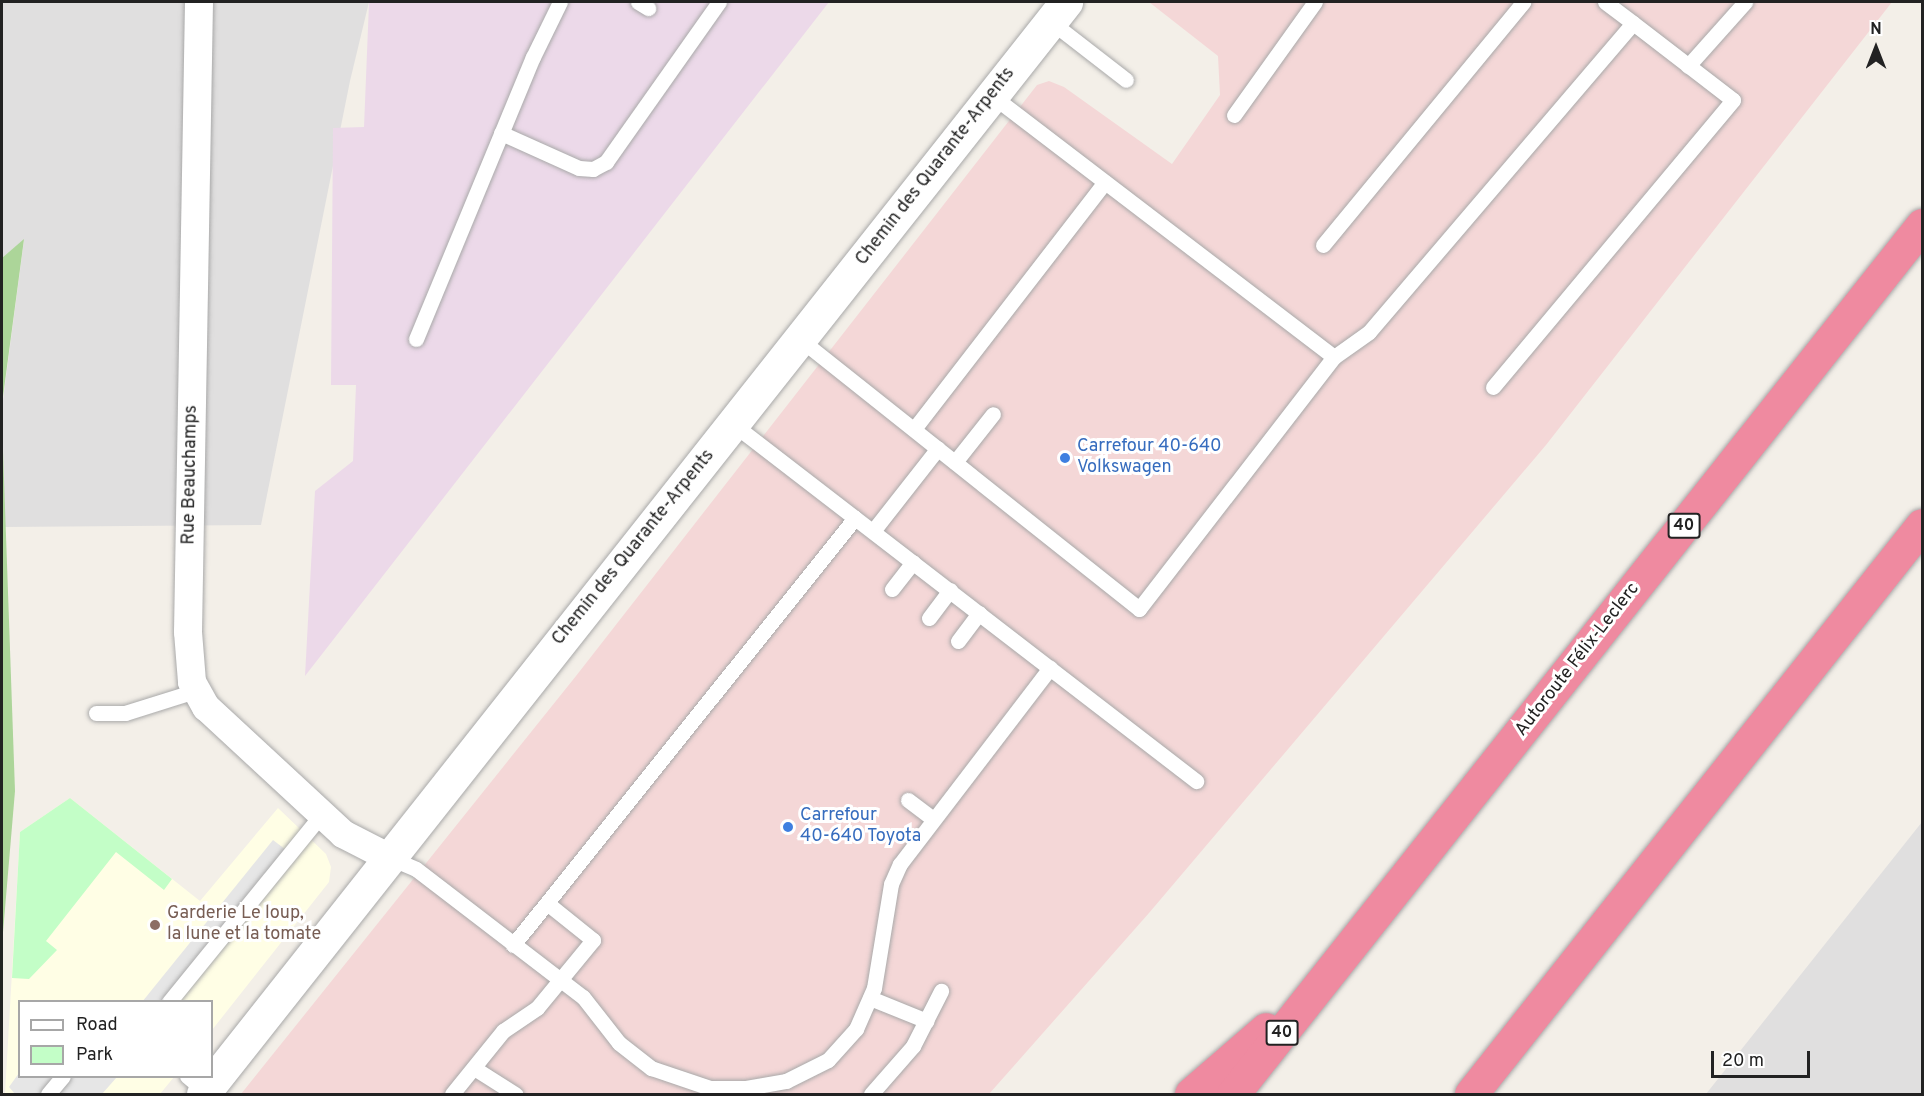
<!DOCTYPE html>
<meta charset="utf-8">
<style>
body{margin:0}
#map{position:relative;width:1924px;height:1096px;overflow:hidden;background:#f3efe8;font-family:Overpass,sans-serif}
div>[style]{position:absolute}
.residential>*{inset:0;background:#e0dfdf}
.commercial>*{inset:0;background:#f4d7d7}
.industrial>*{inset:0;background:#ecd9e9}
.education>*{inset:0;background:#fffee5}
.forest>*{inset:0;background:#acd599}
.park>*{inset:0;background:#c3fec7}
.parking>*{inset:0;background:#e6e6e6}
.roads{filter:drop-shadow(0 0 2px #a9a9a9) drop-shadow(0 0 2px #a9a9a9)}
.service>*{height:15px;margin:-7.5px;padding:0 7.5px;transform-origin:7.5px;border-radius:7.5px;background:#fff}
.minor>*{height:28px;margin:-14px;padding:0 14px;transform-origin:14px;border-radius:14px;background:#fff}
.tertiary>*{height:33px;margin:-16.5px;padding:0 16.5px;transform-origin:16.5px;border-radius:16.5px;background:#fff}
.motorway>*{height:33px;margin:-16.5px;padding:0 16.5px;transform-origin:16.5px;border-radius:16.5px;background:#ef8aa0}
.dots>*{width:16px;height:16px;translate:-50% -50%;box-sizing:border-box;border:3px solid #fff;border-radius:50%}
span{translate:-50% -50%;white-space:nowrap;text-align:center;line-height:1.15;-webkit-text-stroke:6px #fff;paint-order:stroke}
.shield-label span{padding:2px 4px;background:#fff;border:2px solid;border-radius:4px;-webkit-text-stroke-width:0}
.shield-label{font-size:16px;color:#222;font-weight:700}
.street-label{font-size:18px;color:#222}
.shop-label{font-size:18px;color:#366cbe}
.left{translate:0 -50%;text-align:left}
.education-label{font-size:18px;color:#785e54}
.frame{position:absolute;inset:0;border:3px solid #222;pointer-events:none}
.legend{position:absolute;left:18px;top:1000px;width:195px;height:78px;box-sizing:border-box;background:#fff;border:2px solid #a7a7a7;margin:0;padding:8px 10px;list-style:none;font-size:18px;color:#222}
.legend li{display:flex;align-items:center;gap:12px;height:30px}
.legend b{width:30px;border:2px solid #a7a7a7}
.north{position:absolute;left:1846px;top:18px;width:60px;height:60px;-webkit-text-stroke:4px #fff;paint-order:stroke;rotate:0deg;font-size:16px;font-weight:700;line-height:24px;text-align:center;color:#222}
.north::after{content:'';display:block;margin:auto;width:21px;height:27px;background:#222;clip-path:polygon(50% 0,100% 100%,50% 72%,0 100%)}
.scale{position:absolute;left:1711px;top:1051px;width:99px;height:27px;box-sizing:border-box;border:3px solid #222;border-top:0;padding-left:8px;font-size:18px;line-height:21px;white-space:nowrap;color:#222;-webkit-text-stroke:4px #fff;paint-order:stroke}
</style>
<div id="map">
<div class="residential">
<div style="clip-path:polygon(2px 2px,369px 2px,350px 81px,261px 525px,5px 527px,2px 407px,24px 240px,2px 258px)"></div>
<div style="clip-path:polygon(1922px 822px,1922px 1094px,1706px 1094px)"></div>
</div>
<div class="commercial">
<div style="clip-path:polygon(1149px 2px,1892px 2px,1546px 445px,1149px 913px,989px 1094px,241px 1094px,576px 676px,1037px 85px,1049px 81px,1064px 87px,1172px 164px,1220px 95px,1218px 56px)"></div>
</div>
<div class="industrial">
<div style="clip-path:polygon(323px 2px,829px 2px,305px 676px,315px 491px,353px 461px,356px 385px,331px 385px,333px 128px,364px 127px,369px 3px)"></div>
</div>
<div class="education">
<div style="clip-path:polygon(70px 798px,200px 901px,278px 808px,326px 854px,331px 867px,329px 882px,212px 1030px,212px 1002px,20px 1002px,20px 1076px,174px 1077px,160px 1094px,5px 1094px,20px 832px)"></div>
</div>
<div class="forest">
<div style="clip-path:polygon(24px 239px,2px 404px,2px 258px)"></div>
<div style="clip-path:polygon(2px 422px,15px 791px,2px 944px)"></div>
</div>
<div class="park">
<div style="clip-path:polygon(70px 798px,172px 879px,164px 890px,116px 852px,46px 941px,57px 950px,29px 979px,12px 978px,20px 832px)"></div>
</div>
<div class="parking">
<div style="clip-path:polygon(273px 840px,290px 853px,169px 1001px,142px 1002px)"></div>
<div style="clip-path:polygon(19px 1073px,20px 1076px,117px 1077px,102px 1094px,15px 1094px,9px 1087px)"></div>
</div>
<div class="roads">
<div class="service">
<div style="left:638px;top:2px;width:12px;rotate:31deg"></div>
<div style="left:1050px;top:21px;width:96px;rotate:37.8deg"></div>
<div style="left:1688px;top:66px;width:86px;rotate:-48.3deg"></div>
<div style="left:1234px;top:115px;width:139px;rotate:-54.4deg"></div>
<div style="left:501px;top:133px;width:85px;rotate:24.2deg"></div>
<div style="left:579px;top:168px;width:14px;rotate:4deg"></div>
<div style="left:593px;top:169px;width:15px;rotate:-28deg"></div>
<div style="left:606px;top:162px;width:196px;rotate:-54.8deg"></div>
<div style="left:1323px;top:245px;width:315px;rotate:-50.5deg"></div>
<div style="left:416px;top:339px;width:305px;rotate:-67.5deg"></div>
<div style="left:533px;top:57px;width:61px;rotate:-63.9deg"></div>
<div style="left:801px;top:340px;width:432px;rotate:38.5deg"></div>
<div style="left:1139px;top:609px;width:319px;rotate:-52.3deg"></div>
<div style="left:1334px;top:357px;width:429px;rotate:-142.6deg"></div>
<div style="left:1334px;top:357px;width:43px;rotate:-35.5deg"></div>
<div style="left:1369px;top:332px;width:406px;rotate:-49.5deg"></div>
<div style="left:1633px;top:23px;width:35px;rotate:-143deg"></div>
<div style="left:1493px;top:387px;width:374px;rotate:-50.1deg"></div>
<div style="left:1733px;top:100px;width:126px;rotate:-142.4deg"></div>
<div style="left:733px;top:424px;width:585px;rotate:37.63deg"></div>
<div style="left:914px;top:429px;width:312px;rotate:-52.3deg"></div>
<div style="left:955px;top:462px;width:61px;rotate:-51.6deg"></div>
<div style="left:873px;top:531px;width:105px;rotate:-51.9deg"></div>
<div style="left:892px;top:589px;width:34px;rotate:-52deg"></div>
<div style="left:929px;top:618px;width:35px;rotate:-53deg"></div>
<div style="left:958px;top:641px;width:35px;rotate:-53deg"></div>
<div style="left:96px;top:713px;width:29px"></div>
<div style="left:125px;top:713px;width:73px;rotate:-17.4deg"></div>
<div style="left:908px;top:800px;width:31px;rotate:37deg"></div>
<div style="left:388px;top:857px;width:30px;rotate:23deg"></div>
<div style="left:416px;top:869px;width:210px;rotate:37.5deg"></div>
<div style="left:583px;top:997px;width:58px;rotate:52deg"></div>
<div style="left:619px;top:1043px;width:41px;rotate:38deg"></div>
<div style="left:651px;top:1068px;width:62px;rotate:18.7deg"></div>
<div style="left:710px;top:1088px;width:36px"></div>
<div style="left:746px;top:1088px;width:41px;rotate:-9.9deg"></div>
<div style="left:786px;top:1081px;width:47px;rotate:-26.6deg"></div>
<div style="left:828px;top:1060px;width:42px;rotate:-47.9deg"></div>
<div style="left:856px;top:1029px;width:45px;rotate:-66.3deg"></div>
<div style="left:874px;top:988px;width:105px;rotate:-80.7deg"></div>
<div style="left:891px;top:884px;width:22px;rotate:-66deg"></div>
<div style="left:900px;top:864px;width:247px;rotate:-52.6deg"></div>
<div style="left:513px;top:945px;width:547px;rotate:-51.31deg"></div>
<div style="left:870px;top:998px;width:61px;rotate:22deg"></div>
<div style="left:169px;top:1002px;width:241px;rotate:-50.9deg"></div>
<div style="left:474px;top:1068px;width:49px;rotate:32.4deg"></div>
<div style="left:187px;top:1076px;width:23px;rotate:40deg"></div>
<div style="left:48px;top:1094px;width:23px;rotate:-50deg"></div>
<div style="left:452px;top:1094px;width:81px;rotate:-51deg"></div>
<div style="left:503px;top:1031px;width:41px;rotate:-34.1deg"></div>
<div style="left:537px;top:1008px;width:88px;rotate:-50.5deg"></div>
<div style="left:593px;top:940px;width:59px;rotate:-141.2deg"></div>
<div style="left:871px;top:1094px;width:64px;rotate:-48.8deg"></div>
<div style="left:913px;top:1046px;width:62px;rotate:-63deg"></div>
</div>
<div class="minor">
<div style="left:199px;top:2px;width:630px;rotate:91deg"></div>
<div style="left:188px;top:632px;width:50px;rotate:85.4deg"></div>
<div style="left:192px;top:682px;width:29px;rotate:61deg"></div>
<div style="left:206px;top:707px;width:187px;rotate:42.8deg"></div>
<div style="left:343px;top:834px;width:51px;rotate:27.1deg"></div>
</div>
<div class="tertiary">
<div style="left:203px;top:1094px;width:1392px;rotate:-51.68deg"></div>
</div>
<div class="motorway">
<div style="left:1191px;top:1094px;width:99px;rotate:-40.9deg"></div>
<div style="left:1233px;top:1094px;width:1109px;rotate:-51.59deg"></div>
<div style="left:1471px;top:1094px;width:726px;rotate:-51.6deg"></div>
</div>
</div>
<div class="dots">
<div style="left:1065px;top:458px;background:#3f7fe0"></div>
<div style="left:788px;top:827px;background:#3f7fe0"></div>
<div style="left:155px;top:925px;background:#8d6e63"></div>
</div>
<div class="shield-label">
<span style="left:1684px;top:526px">40</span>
<span style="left:1282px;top:1033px">40</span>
</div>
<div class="street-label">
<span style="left:936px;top:167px;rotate:-52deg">Chemin des Quarante-Arpents</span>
<span style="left:191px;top:475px;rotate:-89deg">Rue Beauchamps</span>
<span style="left:634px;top:548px;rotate:-51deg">Chemin des Quarante-Arpents</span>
<span style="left:1578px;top:660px;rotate:-52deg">Autoroute Félix-Leclerc</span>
</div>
<div class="shop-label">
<span class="left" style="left:1077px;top:458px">Carrefour 40-640<br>Volkswagen</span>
<span class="left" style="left:800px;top:827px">Carrefour<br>40-640 Toyota</span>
</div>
<div class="education-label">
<span class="left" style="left:167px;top:925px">Garderie Le loup,<br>la lune et la tomate</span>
</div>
<div class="frame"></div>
<ul class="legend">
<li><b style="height:8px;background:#fff"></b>Road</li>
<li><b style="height:16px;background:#c3fec7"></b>Park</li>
</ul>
<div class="north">N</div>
<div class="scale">20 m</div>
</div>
